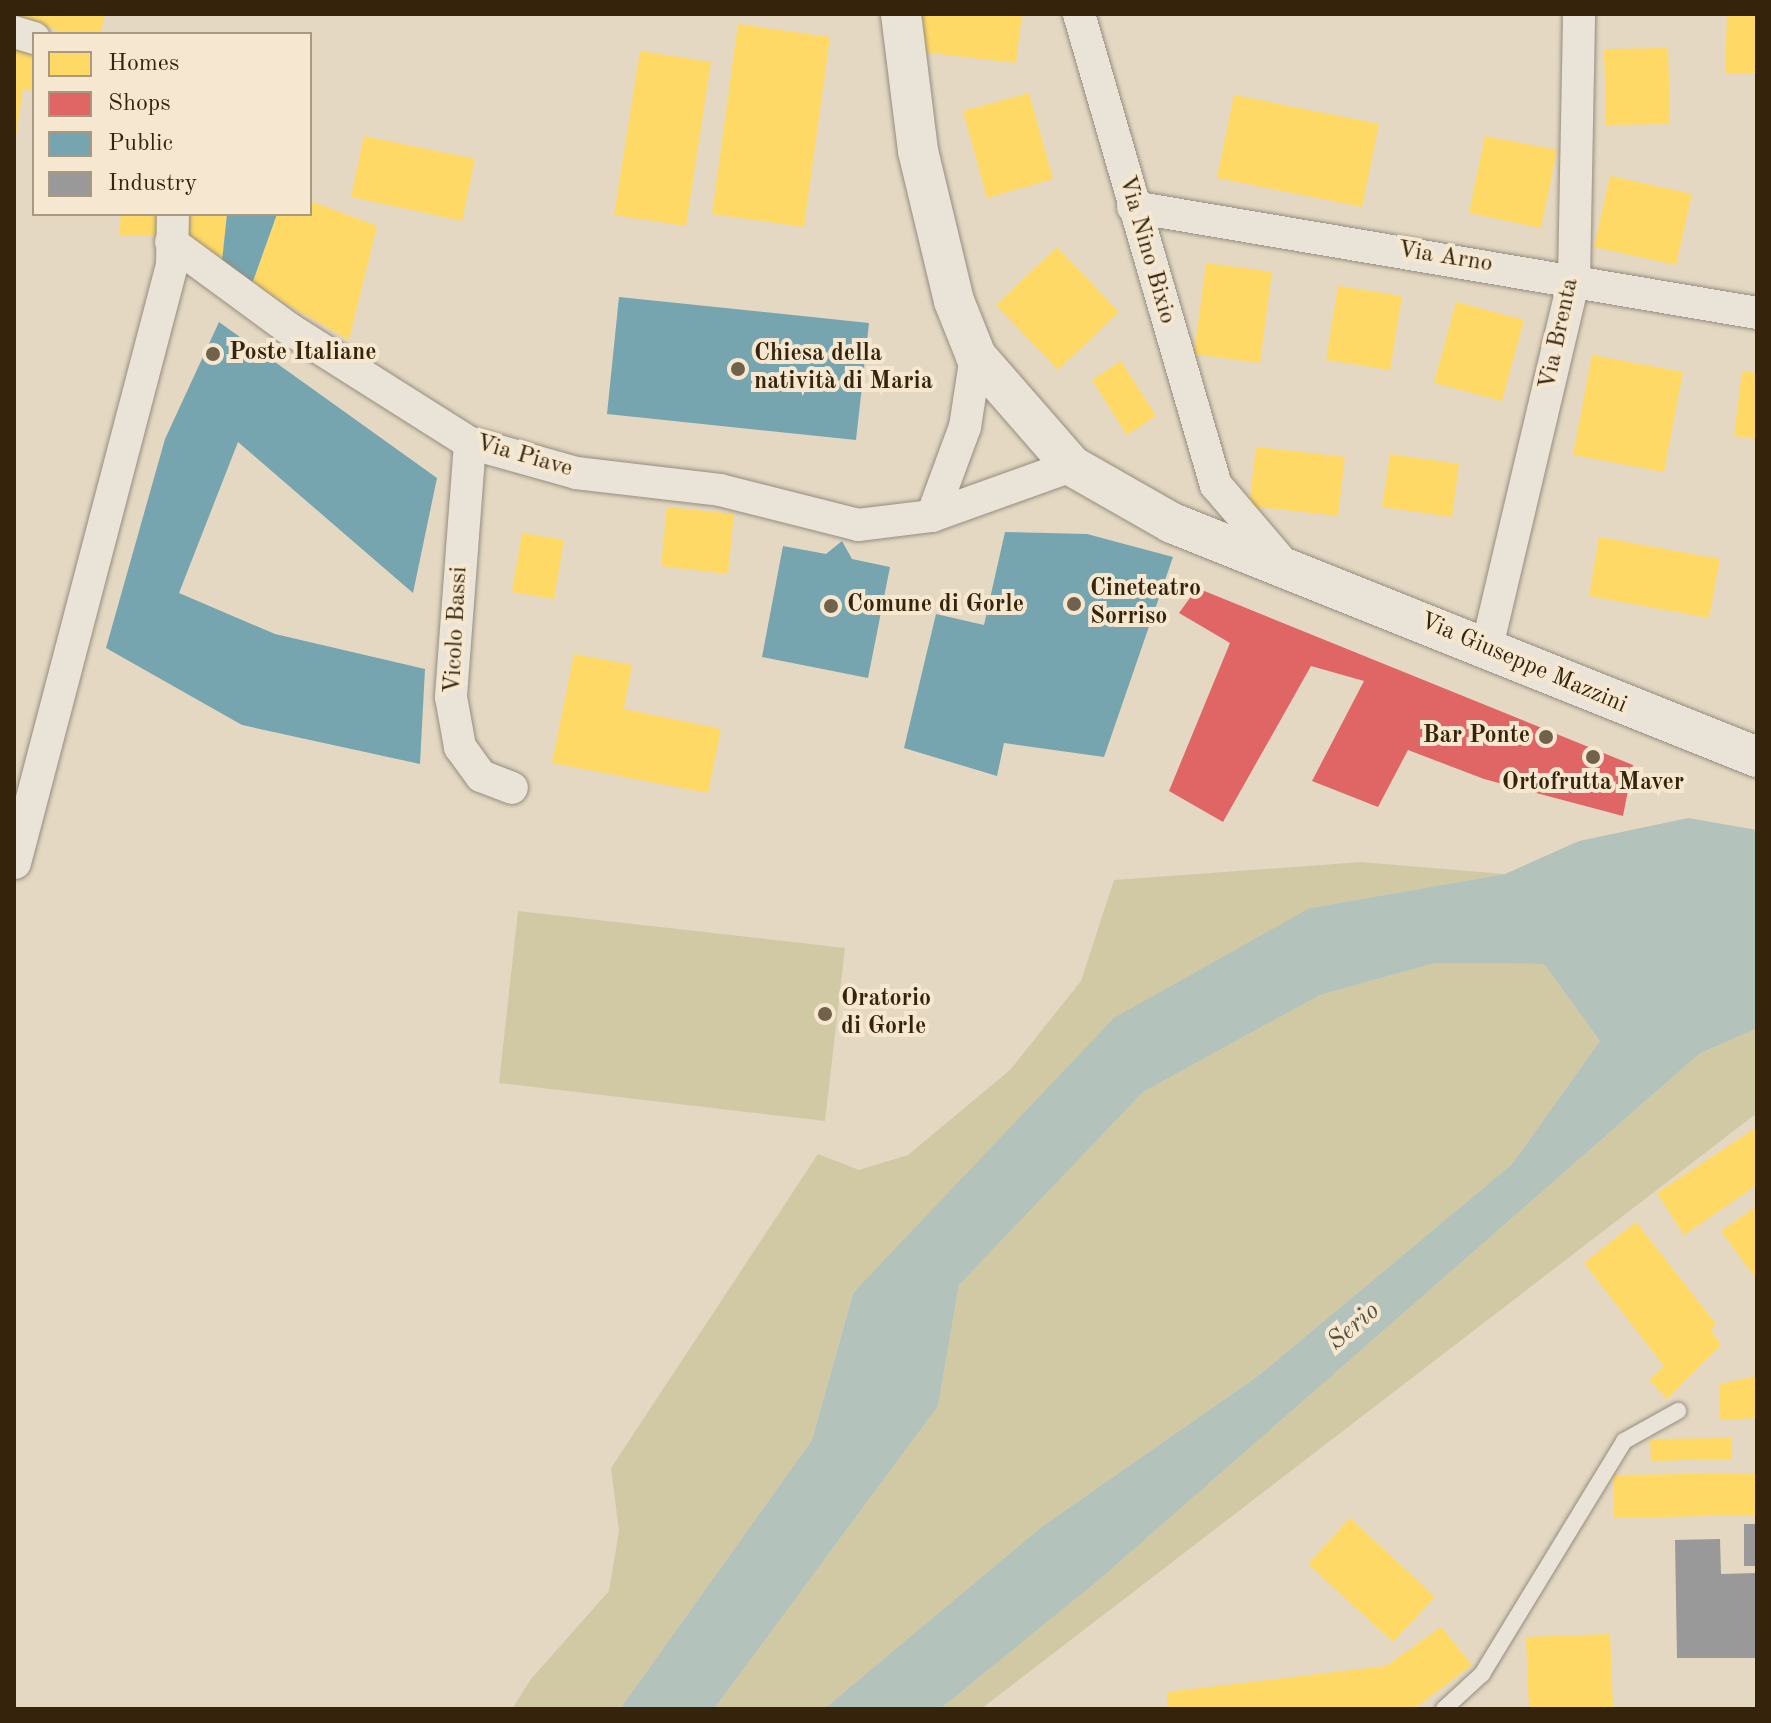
<!DOCTYPE html>
<meta charset="utf-8">
<style>
body{margin:0}
#map{position:relative;width:1771px;height:1723px;overflow:hidden;background:#e4d8c3;font-family:"Old Standard TT",serif}
div>[style]{position:absolute}
.green>*{inset:0;background:#d1c9a3}
.water>*{inset:0;background:#b3c2bb}
.homes>*{inset:0;background:#ffd966}
.shops>*{inset:0;background:#e06666}
.public>*{inset:0;background:#76a5af}
.industry>*{inset:0;background:#999}
.roads{filter:drop-shadow(0 0 2px #968d7e) drop-shadow(0 0 2px #968d7e)}
.service>*{height:16px;margin:-8px;padding:0 8px;transform-origin:8px;border-radius:8px;background:#e9e3d8}
.minor>*{height:32px;margin:-16px;padding:0 16px;transform-origin:16px;border-radius:16px;background:#e9e3d8}
.tertiary>*{height:40px;margin:-20px;padding:0 20px;transform-origin:20px;border-radius:20px;background:#e9e3d8}
.dots>*{width:22px;height:22px;translate:-50% -50%;box-sizing:border-box;border:4px solid #f6e8d0;border-radius:50%}
span{translate:-50% -50%;white-space:nowrap;text-align:center;line-height:1.15;-webkit-text-stroke:8px #f6e8d0;paint-order:stroke}
.street-label{font-size:24px;color:#36230b}
.poi-label{font-size:24px;color:#36230b;font-weight:700}
.left{translate:0 -50%;text-align:left}
.right{translate:-100% -50%;text-align:right}
.water-label{font-size:26px;color:#55503f;font-style:italic}
.frame{position:absolute;inset:0;border:16px solid #36230b;pointer-events:none}
.legend{position:absolute;left:32px;top:32px;width:280px;height:184px;box-sizing:border-box;background:#f6e8d0;border:2px solid #a99981;margin:0;padding:10px 14px;list-style:none;font-size:24px;color:#36230b}
.legend li{display:flex;align-items:center;gap:16px;height:40px}
.legend b{width:40px;border:2px solid #a99981}
</style>
<div id="map">
<div class="green">
<div style="clip-path:polygon(1361px 862px,1505px 874px,1310px 908px,853px 1292px,812px 1440px,620px 1709px,512px 1709px,531px 1679px,609px 1591px,619px 1531px,611px 1468px,818px 1154px,859px 1170px,908px 1155px,1010px 1070px,1081px 981px,1114px 880px)"></div>
<div style="clip-path:polygon(518px 911px,845px 948px,825px 1121px,499px 1083px)"></div>
<div style="clip-path:polygon(1435px 963px,1544px 964px,1600px 1041px,1512px 1164px,1258px 1376px,1040px 1528px,824px 1709px,714px 1709px,938px 1406px,959px 1285px,1143px 1092px,1320px 995px)"></div>
<div style="clip-path:polygon(1757px 1028px,1757px 1113px,981px 1709px,940px 1709px,1100px 1579px,1699px 1054px)"></div>
</div>
<div class="water">
<div style="clip-path:polygon(1688px 818px,1757px 830px,1757px 1028px,1699px 1054px,1100px 1579px,940px 1709px,824px 1709px,1040px 1528px,1258px 1376px,1512px 1164px,1600px 1041px,1544px 964px,1435px 963px,1320px 995px,1143px 1092px,959px 1285px,938px 1406px,714px 1709px,620px 1709px,812px 1440px,853px 1293px,1114px 1018px,1310px 908px,1505px 874px,1579px 841px)"></div>
</div>
<div class="homes">
<div style="clip-path:polygon(14px 14px,105px 14px,100px 34px,66px 34px)"></div>
<div style="clip-path:polygon(918px 14px,1022px 14px,1016px 63px,913px 51px)"></div>
<div style="clip-path:polygon(1727px 14px,1757px 14px,1757px 74px,1725px 73px)"></div>
<div style="clip-path:polygon(738px 24px,830px 37px,804px 227px,712px 214px)"></div>
<div style="clip-path:polygon(14px 45px,34px 49px,34px 91px,23px 89px,16px 136px)"></div>
<div style="clip-path:polygon(1668px 48px,1670px 124px,1606px 125px,1604px 49px)"></div>
<div style="clip-path:polygon(640px 51px,711px 62px,686px 226px,614px 215px)"></div>
<div style="clip-path:polygon(1029px 93px,1053px 179px,987px 198px,963px 111px)"></div>
<div style="clip-path:polygon(1234px 95px,1379px 124px,1362px 207px,1217px 178px)"></div>
<div style="clip-path:polygon(364px 136px,475px 159px,462px 221px,351px 197px)"></div>
<div style="clip-path:polygon(1485px 136px,1557px 150px,1541px 228px,1469px 213px)"></div>
<div style="clip-path:polygon(1610px 176px,1692px 194px,1676px 265px,1594px 247px)"></div>
<div style="clip-path:polygon(310px 201px,377px 226px,349px 340px,252px 284px,277px 214px,310px 214px)"></div>
<div style="clip-path:polygon(121px 214px,160px 214px,157px 236px,119px 235px)"></div>
<div style="clip-path:polygon(183px 214px,227px 214px,222px 261px,181px 239px)"></div>
<div style="clip-path:polygon(1057px 247px,1119px 312px,1058px 370px,996px 305px)"></div>
<div style="clip-path:polygon(1206px 263px,1272px 272px,1260px 363px,1194px 354px)"></div>
<div style="clip-path:polygon(1338px 286px,1402px 296px,1390px 370px,1326px 360px)"></div>
<div style="clip-path:polygon(1456px 302px,1524px 320px,1502px 401px,1434px 383px)"></div>
<div style="clip-path:polygon(1592px 355px,1683px 372px,1664px 472px,1573px 455px)"></div>
<div style="clip-path:polygon(1121px 361px,1156px 416px,1127px 435px,1092px 380px)"></div>
<div style="clip-path:polygon(1742px 371px,1757px 373px,1757px 439px,1734px 436px)"></div>
<div style="clip-path:polygon(1256px 447px,1345px 457px,1338px 516px,1249px 506px)"></div>
<div style="clip-path:polygon(1390px 454px,1459px 464px,1452px 517px,1382px 507px)"></div>
<div style="clip-path:polygon(667px 507px,734px 514px,728px 574px,661px 566px)"></div>
<div style="clip-path:polygon(522px 533px,564px 540px,554px 599px,512px 592px)"></div>
<div style="clip-path:polygon(1599px 537px,1720px 559px,1709px 618px,1589px 596px)"></div>
<div style="clip-path:polygon(574px 654px,632px 665px,624px 709px,721px 729px,708px 793px,552px 763px)"></div>
<div style="clip-path:polygon(1757px 1127px,1757px 1185px,1684px 1235px,1657px 1193px)"></div>
<div style="clip-path:polygon(1757px 1206px,1757px 1280px,1721px 1231px)"></div>
<div style="clip-path:polygon(1636px 1222px,1716px 1324px,1711px 1330px,1721px 1345px,1667px 1399px,1649px 1380px,1664px 1366px,1584px 1263px)"></div>
<div style="clip-path:polygon(1757px 1376px,1757px 1418px,1720px 1420px,1720px 1384px)"></div>
<div style="clip-path:polygon(1732px 1438px,1732px 1459px,1651px 1461px,1650px 1439px)"></div>
<div style="clip-path:polygon(1757px 1473px,1757px 1515px,1614px 1518px,1614px 1475px)"></div>
<div style="clip-path:polygon(1350px 1518px,1435px 1597px,1393px 1642px,1308px 1564px)"></div>
<div style="clip-path:polygon(1441px 1627px,1472px 1665px,1414px 1709px,1167px 1709px,1167px 1692px,1386px 1666px)"></div>
<div style="clip-path:polygon(1610px 1634px,1613px 1709px,1529px 1709px,1526px 1637px)"></div>
</div>
<div class="shops">
<div style="clip-path:polygon(1197px 588px,1633px 765px,1623px 816px,1484px 779px,1408px 750px,1378px 807px,1312px 781px,1364px 681px,1311px 666px,1223px 822px,1169px 791px,1230px 643px,1179px 613px)"></div>
</div>
<div class="public">
<div style="clip-path:polygon(227px 214px,277px 214px,252px 284px,222px 261px)"></div>
<div style="clip-path:polygon(619px 297px,869px 323px,856px 440px,607px 414px)"></div>
<div style="clip-path:polygon(219px 322px,437px 478px,413px 593px,238px 442px,179px 593px,275px 634px,425px 669px,420px 764px,242px 725px,106px 648px,165px 439px)"></div>
<div style="clip-path:polygon(1005px 532px,1087px 534px,1173px 557px,1104px 757px,1004px 743px,997px 776px,904px 748px,936px 614px,984px 625px)"></div>
<div style="clip-path:polygon(842px 541px,852px 559px,890px 567px,868px 678px,762px 657px,783px 546px,826px 554px)"></div>
</div>
<div class="industry">
<div style="clip-path:polygon(1744px 1524px,1757px 1524px,1757px 1566px,1744px 1566px)"></div>
<div style="clip-path:polygon(1720px 1539px,1721px 1574px,1757px 1573px,1757px 1658px,1677px 1658px,1675px 1540px)"></div>
</div>
<div class="roads">
<div class="service">
<div style="left:1444px;top:1709px;width:52px;rotate:-42.6deg"></div>
<div style="left:1482px;top:1674px;width:273px;rotate:-58.6deg"></div>
<div style="left:1624px;top:1441px;width:62px;rotate:-29.1deg"></div>
</div>
<div class="minor">
<div style="left:1079px;top:14px;width:491px;rotate:73.8deg"></div>
<div style="left:1216px;top:485px;width:106px;rotate:49.6deg"></div>
<div style="left:14px;top:32px;width:21px;rotate:17deg"></div>
<div style="left:1133px;top:207px;width:633px;rotate:9.64deg"></div>
<div style="left:171px;top:242px;width:145px;rotate:36.3deg"></div>
<div style="left:288px;top:328px;width:215px;rotate:32.3deg"></div>
<div style="left:470px;top:443px;width:110px;rotate:15.8deg"></div>
<div style="left:576px;top:473px;width:145px;rotate:6.7deg"></div>
<div style="left:720px;top:490px;width:142px;rotate:14.2deg"></div>
<div style="left:858px;top:525px;width:75px;rotate:-6.9deg"></div>
<div style="left:932px;top:516px;width:149px;rotate:-19.7deg"></div>
<div style="left:470px;top:443px;width:255px;rotate:94.3deg"></div>
<div style="left:451px;top:697px;width:51px;rotate:79.8deg"></div>
<div style="left:460px;top:747px;width:36px;rotate:54deg"></div>
<div style="left:481px;top:776px;width:33px;rotate:21deg"></div>
<div style="left:932px;top:516px;width:95px;rotate:-69.7deg"></div>
<div style="left:965px;top:427px;width:72px;rotate:-81.2deg"></div>
<div style="left:1487px;top:647px;width:378px;rotate:-76.7deg"></div>
<div style="left:1574px;top:279px;width:265px;rotate:-88.9deg"></div>
<div style="left:15px;top:863px;width:618px;rotate:-75.29deg"></div>
<div style="left:172px;top:265px;width:51px;rotate:-88.9deg"></div>
</div>
<div class="tertiary">
<div style="left:901px;top:14px;width:138px;rotate:82.9deg"></div>
<div style="left:918px;top:151px;width:154px;rotate:76.5deg"></div>
<div style="left:954px;top:301px;width:59px;rotate:68.2deg"></div>
<div style="left:976px;top:356px;width:146px;rotate:48.9deg"></div>
<div style="left:1072px;top:466px;width:115px;rotate:29.7deg"></div>
<div style="left:1172px;top:523px;width:630px;rotate:21.8deg"></div>
</div>
</div>
<div class="dots">
<div style="left:213px;top:354px;background:#73624b"></div>
<div style="left:738px;top:369px;background:#73624b"></div>
<div style="left:1074px;top:604px;background:#73624b"></div>
<div style="left:831px;top:606px;background:#73624b"></div>
<div style="left:1546px;top:737px;background:#73624b"></div>
<div style="left:1593px;top:757px;background:#73624b"></div>
<div style="left:825px;top:1014px;background:#73624b"></div>
</div>
<div class="street-label">
<span style="left:1146px;top:250px;rotate:74deg">Via Nino Bixio</span>
<span style="left:1445px;top:258px;rotate:9deg">Via Arno</span>
<span style="left:1560px;top:334px;rotate:-78deg">Via Brenta</span>
<span style="left:524px;top:457px;rotate:16deg">Via Piave</span>
<span style="left:457px;top:630px;rotate:-87deg">Vicolo Bassi</span>
<span style="left:1523px;top:664px;rotate:23deg">Via Giuseppe Mazzini</span>
</div>
<div class="poi-label">
<span class="left" style="left:229px;top:354px">Poste Italiane</span>
<span class="left" style="left:754px;top:369px">Chiesa della<br>natività di Maria</span>
<span class="left" style="left:1090px;top:604px">Cineteatro<br>Sorriso</span>
<span class="left" style="left:847px;top:606px">Comune di Gorle</span>
<span class="right" style="left:1530px;top:737px">Bar Ponte</span>
<span style="left:1593px;top:784px">Ortofrutta Maver</span>
<span class="left" style="left:841px;top:1014px">Oratorio<br>di Gorle</span>
</div>
<div class="water-label">
<span style="left:1354px;top:1327px;rotate:-40deg">Serio</span>
</div>
<div class="frame"></div>
<ul class="legend">
<li><b style="height:22px;background:#ffd966"></b>Homes</li>
<li><b style="height:22px;background:#e06666"></b>Shops</li>
<li><b style="height:22px;background:#76a5af"></b>Public</li>
<li><b style="height:22px;background:#999"></b>Industry</li>
</ul>
</div>
